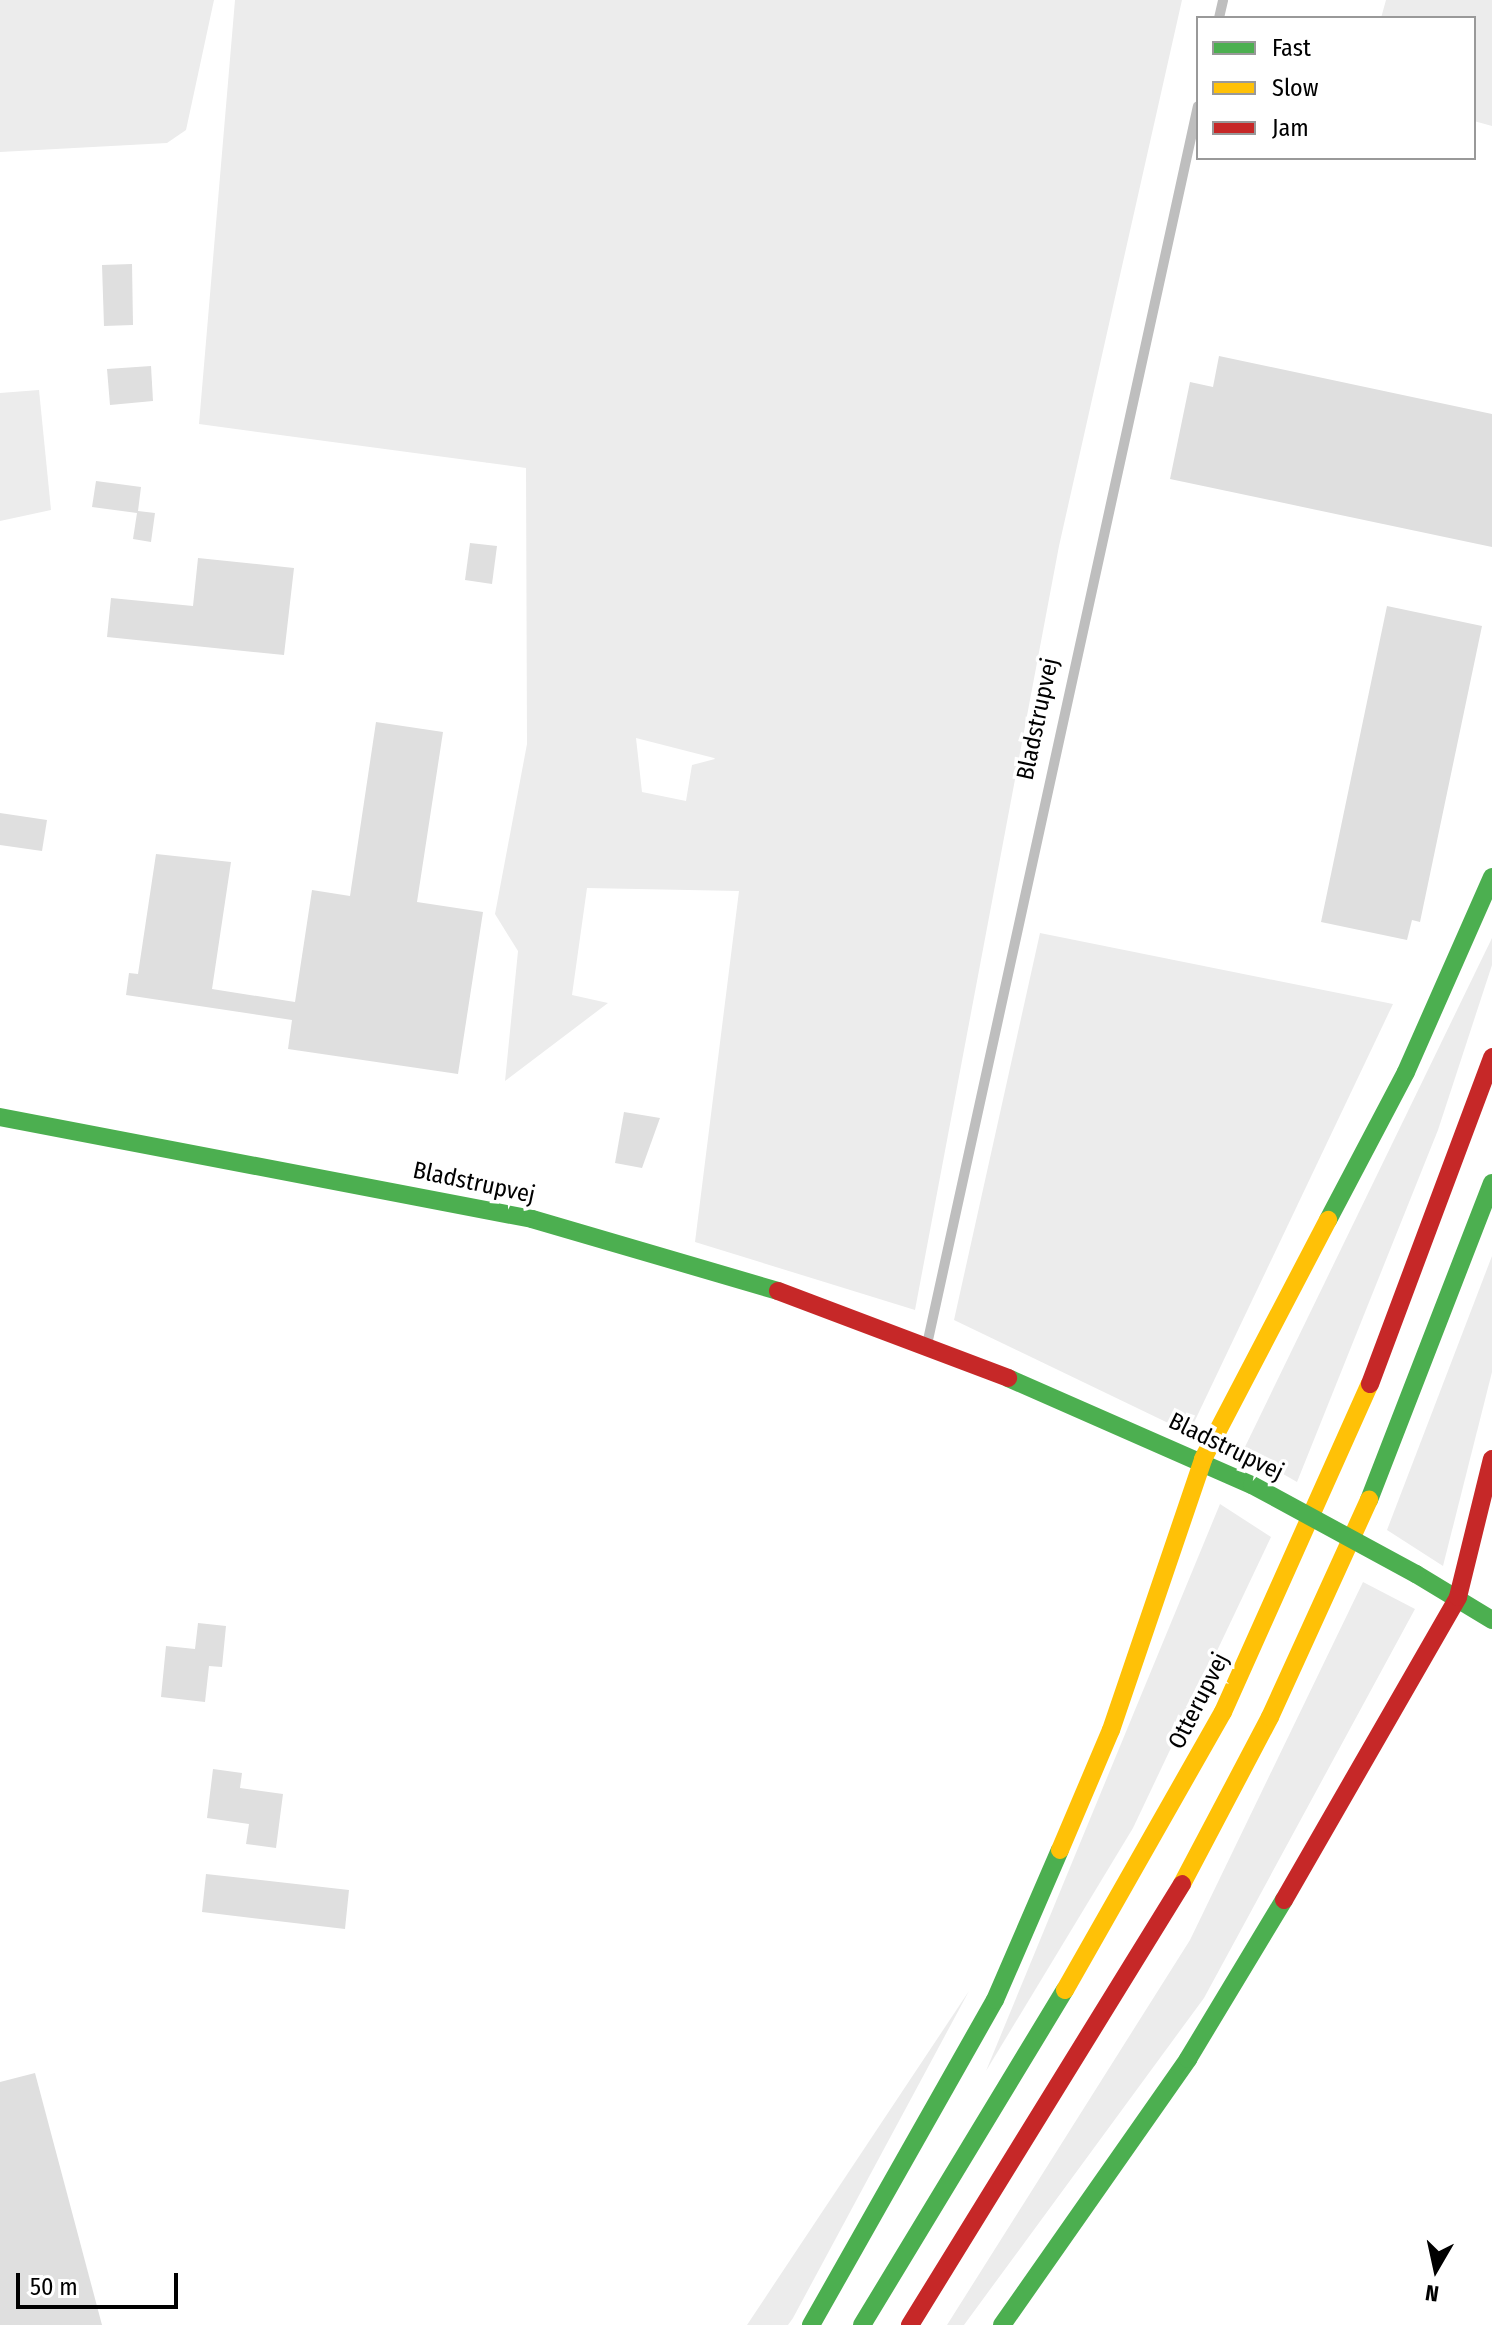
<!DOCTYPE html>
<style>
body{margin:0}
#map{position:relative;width:1492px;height:2325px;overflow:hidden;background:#fff;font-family:"Fira Sans Condensed",sans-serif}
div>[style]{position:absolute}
.green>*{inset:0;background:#ececec}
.building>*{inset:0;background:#dfdfdf}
.lane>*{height:10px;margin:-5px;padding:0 5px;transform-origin:5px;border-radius:5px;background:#bebebe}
.fast>*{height:18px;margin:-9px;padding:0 9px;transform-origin:9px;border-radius:9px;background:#4caf50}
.slow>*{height:18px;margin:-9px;padding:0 9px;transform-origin:9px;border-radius:9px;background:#ffc107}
.jam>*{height:18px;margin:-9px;padding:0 9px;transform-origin:9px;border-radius:9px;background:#c62828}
.fast-bridge>*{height:18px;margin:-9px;padding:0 9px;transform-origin:9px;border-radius:9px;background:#4caf50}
span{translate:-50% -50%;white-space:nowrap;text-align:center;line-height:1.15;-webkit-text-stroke:7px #fff;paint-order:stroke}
.street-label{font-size:24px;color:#000}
.legend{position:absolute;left:1196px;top:16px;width:280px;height:144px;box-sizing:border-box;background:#fff;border:2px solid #999;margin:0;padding:10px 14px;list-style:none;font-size:24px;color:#000}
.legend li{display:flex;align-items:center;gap:16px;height:40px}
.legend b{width:40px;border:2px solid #999}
.north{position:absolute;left:1396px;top:2229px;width:80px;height:80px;-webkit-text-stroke:6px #fff;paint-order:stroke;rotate:189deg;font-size:22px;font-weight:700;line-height:32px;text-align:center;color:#000}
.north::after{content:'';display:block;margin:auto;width:28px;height:36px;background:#000;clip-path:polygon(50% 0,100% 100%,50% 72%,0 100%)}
.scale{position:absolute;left:16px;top:2273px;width:162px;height:36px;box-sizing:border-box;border:4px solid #000;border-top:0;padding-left:10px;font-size:24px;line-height:28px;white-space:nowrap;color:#000;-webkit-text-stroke:6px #fff;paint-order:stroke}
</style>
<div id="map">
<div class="green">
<div style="clip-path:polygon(0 0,214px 0,186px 130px,167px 143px,0 152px)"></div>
<div style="clip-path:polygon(evenodd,235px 0,1182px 0,1059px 546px,915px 1310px,695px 1242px,739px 891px,587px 888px,572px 995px,608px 1003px,505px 1081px,518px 951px,495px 914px,527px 744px,526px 468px,199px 424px,235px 0,636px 738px,714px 758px,715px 759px,692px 765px,686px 801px,642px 792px,636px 738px)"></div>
<div style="clip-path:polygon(1386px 0,1492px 0,1492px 126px,1474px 121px,1474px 18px,1381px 18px)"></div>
<div style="clip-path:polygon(39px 390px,51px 510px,0 521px,0 393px)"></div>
<div style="clip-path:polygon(1040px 933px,1393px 1004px,1189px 1433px,954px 1320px)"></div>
<div style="clip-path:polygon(1492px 938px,1492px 965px,1438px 1130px,1297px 1482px,1243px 1451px)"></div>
<div style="clip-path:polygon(1492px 1256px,1492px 1372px,1443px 1566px,1387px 1530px)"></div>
<div style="clip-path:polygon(1220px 1504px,1271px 1537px,1133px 1828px,986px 2071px)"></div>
<div style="clip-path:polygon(1363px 1582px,1415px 1609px,1204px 1998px,964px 2325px,947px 2325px,1190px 1940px)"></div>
<div style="clip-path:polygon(969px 1991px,793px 2318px,788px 2325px,747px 2325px)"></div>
</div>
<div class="building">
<div style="clip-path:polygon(132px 264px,133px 325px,104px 326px,102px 265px)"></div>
<div style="clip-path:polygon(1219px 356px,1492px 414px,1492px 547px,1170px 479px,1190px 382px,1213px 387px)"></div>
<div style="clip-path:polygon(151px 366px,153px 401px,110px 405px,107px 369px)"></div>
<div style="clip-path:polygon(96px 481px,141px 487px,138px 511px,155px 513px,151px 542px,133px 539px,137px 513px,92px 507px)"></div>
<div style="clip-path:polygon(470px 543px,497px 546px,492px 584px,465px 580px)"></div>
<div style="clip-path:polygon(198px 558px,294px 568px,284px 655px,107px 637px,111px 598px,193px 606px)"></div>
<div style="clip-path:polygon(1387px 606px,1482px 626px,1420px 922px,1412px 920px,1407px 940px,1321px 922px)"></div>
<div style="clip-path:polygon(376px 722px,443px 732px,417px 902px,483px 912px,458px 1074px,288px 1049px,292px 1020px,126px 995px,129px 973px,138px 974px,156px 854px,231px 862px,212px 989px,295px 1002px,312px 890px,350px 896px)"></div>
<div style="clip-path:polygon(0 813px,47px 820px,42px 851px,0 845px)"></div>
<div style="clip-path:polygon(624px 1112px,660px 1118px,642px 1168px,615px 1163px)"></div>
<div style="clip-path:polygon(198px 1623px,226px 1626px,222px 1667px,209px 1666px,205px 1702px,161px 1697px,166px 1646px,195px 1649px)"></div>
<div style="clip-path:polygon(213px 1769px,242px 1773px,240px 1788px,283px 1794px,276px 1848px,246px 1844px,249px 1824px,207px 1818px)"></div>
<div style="clip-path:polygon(206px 1874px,349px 1890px,345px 1929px,202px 1912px)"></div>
<div style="clip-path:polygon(35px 2073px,102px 2325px,0 2325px,0 2082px)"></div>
</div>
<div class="lane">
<div style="left:1219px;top:18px;width:18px;rotate:-77deg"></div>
<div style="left:928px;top:1340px;width:1263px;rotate:-77.66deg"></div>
</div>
<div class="fast">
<div style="left:0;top:1117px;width:542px;rotate:10.85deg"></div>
<div style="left:532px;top:1219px;width:256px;rotate:16.3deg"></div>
<div style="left:1328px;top:1220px;width:167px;rotate:-62.2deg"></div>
<div style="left:1406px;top:1072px;width:213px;rotate:-66.2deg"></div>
<div style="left:1008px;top:1378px;width:266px;rotate:23.7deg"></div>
<div style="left:1369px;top:1500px;width:340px;rotate:-68.8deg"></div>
<div style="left:1416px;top:1574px;width:89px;rotate:31.2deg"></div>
<div style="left:811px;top:2325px;width:373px;rotate:-60.5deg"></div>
<div style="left:995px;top:2000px;width:163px;rotate:-66.6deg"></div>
<div style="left:862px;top:2325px;width:392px;rotate:-58.8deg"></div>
<div style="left:1002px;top:2325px;width:325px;rotate:-55deg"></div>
<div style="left:1188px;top:2059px;width:186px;rotate:-58.9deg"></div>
</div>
<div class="slow">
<div style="left:1060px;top:1850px;width:130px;rotate:-67deg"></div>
<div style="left:1111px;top:1730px;width:286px;rotate:-71.2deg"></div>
<div style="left:1203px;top:1459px;width:270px;rotate:-62.4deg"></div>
<div style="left:1182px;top:1884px;width:189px;rotate:-62.2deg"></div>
<div style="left:1270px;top:1717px;width:239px;rotate:-65.5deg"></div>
<div style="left:1065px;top:1990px;width:320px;rotate:-60.4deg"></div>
<div style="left:1223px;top:1712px;width:359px;rotate:-65.9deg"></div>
</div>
<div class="jam">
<div style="left:778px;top:1291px;width:246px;rotate:20.7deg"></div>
<div style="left:1370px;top:1384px;width:349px;rotate:-69.5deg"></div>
<div style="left:1284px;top:1900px;width:349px;rotate:-60.1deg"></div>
<div style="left:1458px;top:1597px;width:142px;rotate:-76.2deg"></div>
<div style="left:910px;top:2325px;width:518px;rotate:-58.33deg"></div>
</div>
<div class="fast-bridge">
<div style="left:1252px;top:1485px;width:187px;rotate:28.5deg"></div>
</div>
<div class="street-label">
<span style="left:1038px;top:719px;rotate:-78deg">Bladstrupvej</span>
<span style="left:474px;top:1183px;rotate:12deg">Bladstrupvej</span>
<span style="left:1226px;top:1447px;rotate:26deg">Bladstrupvej</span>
<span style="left:1199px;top:1701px;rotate:-63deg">Otterupvej</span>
</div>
<ul class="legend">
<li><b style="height:10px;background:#4caf50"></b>Fast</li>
<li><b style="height:10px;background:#ffc107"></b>Slow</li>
<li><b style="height:10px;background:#c62828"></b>Jam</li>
</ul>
<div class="north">N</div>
<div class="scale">50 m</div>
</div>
